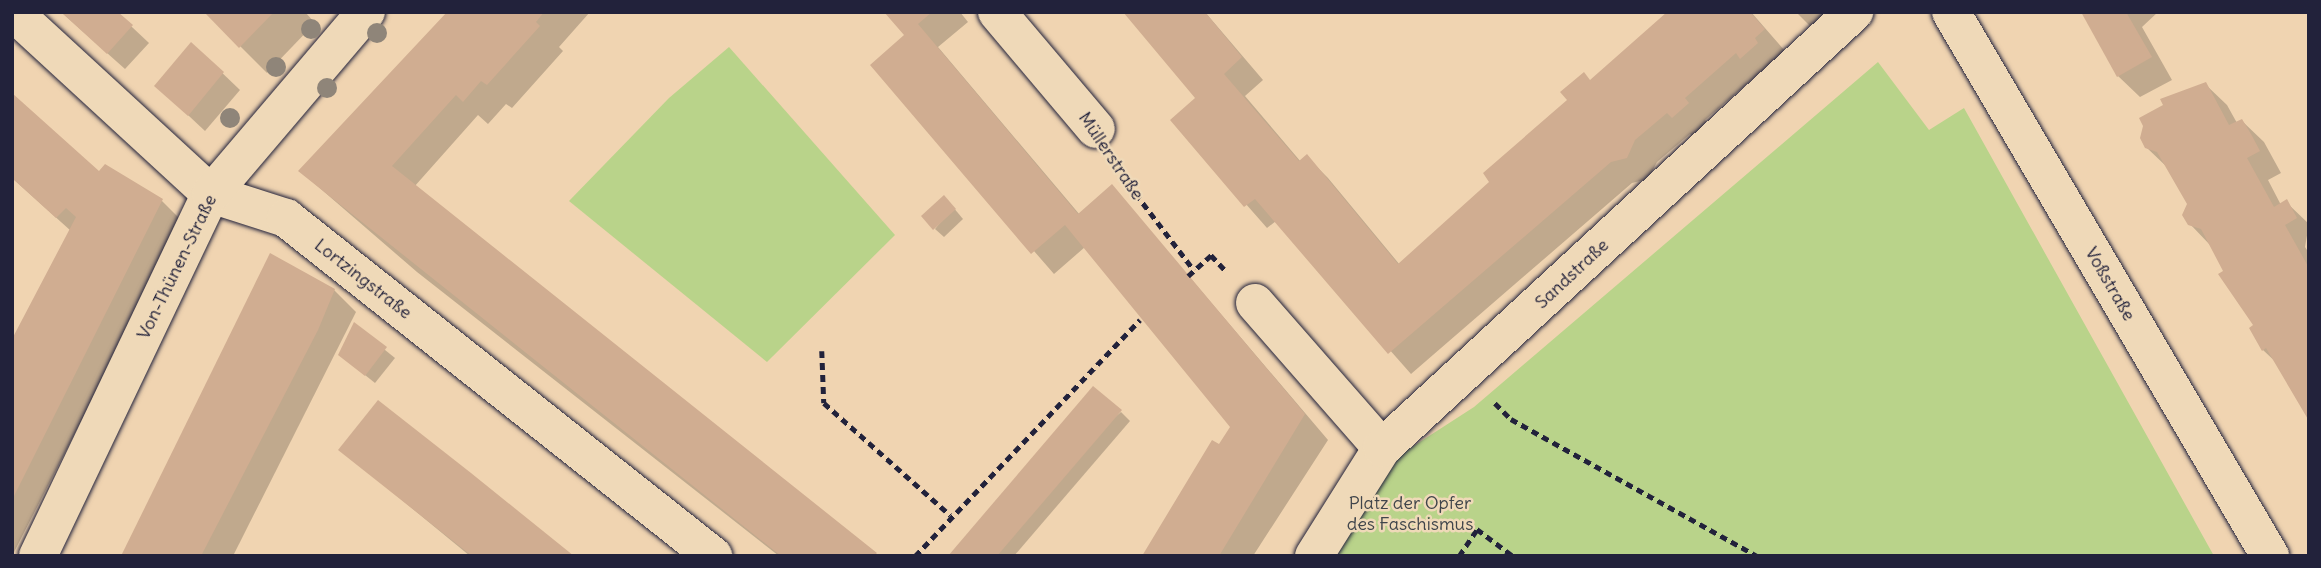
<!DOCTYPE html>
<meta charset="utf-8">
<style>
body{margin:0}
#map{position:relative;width:2321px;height:568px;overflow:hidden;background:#f0d4b1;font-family:Delius,sans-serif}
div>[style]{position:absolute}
.green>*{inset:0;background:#b9d38a}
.shadow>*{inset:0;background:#0003}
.building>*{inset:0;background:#d0ad91}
.path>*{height:4.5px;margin-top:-2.25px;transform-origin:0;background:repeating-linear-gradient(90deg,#22223b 0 7px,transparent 0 12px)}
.roads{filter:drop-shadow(0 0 2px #22223b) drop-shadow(0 0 2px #22223b)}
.street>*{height:38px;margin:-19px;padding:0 19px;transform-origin:19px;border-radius:19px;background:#efd9b8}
.trees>*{width:20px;height:20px;margin:-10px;border-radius:50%;background:#8f8579}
span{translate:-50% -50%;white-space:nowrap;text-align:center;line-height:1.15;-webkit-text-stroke:5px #efd9b8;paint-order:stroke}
.street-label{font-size:18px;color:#22223b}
.park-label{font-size:18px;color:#40454b}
.frame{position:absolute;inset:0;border:14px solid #22223b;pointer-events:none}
</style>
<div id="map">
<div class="green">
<div style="clip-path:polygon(729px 47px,895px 235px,767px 362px,569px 201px,669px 98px)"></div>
<div style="clip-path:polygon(1878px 62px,1929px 130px,1964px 108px,2214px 556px,1337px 556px,1395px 458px,1474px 407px)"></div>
</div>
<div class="shadow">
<div style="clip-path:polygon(61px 12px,116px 12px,149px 43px,125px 69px)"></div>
<div style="clip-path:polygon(206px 12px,305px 12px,315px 23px,267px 73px)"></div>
<div style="clip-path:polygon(449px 12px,590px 12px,559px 47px,563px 51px,512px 108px,506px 104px,488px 124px,478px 115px,414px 187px,877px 556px,779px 556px,417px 272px,300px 171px)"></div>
<div style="clip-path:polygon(886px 12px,960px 12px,968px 22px,938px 47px,1080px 215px,1112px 186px,1328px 440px,1253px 556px,1145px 556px,1226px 451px,1232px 427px,1085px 247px,1054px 274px,872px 65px,906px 35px)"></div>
<div style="clip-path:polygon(1205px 12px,1263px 80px,1245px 96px,1301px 162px,1307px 157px,1328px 178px,1400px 265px,1491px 182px,1591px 81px,1671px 12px,1751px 12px,1785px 51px,1705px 120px,1710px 125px,1695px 138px,1690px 134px,1657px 162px,1648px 179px,1632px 183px,1411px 374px,1276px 221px,1267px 228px,1172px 120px,1198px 98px)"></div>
<div style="clip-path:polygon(1796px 12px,1831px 12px,1812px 28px)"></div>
<div style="clip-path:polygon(2083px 12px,2158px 12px,2142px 27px,2172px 80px,2140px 97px,2118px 76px)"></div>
<div style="clip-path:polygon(192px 44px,240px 90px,205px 131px,174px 102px)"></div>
<div style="clip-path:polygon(2205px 84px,2227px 105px,2237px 123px,2242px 121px,2264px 142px,2281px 173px,2268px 180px,2281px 205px,2286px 202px,2309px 224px,2305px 247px,2309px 253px,2309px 414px,2280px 366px,2263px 350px,2256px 326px,2211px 246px,2190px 224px,2189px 204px,2169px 169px,2146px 147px,2165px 106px,2162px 99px)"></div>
<div style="clip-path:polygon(100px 173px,162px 201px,183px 222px,12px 556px,12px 346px,71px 231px,12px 178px)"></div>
<div style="clip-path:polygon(953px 207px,963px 219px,944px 237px,935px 229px)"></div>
<div style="clip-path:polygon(334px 290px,356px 312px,233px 556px,122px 556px)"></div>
<div style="clip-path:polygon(354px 325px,395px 358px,375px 383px,340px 355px)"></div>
<div style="clip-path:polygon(1121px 412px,1130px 421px,1014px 556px,951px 556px)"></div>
<div style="clip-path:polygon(341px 450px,571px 556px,470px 556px)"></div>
</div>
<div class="building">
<div style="clip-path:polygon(61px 12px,118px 12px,133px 25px,107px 54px)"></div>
<div style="clip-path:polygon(204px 12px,274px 12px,239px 48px)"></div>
<div style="clip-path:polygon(447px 12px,544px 12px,536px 22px,540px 26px,487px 85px,481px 81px,463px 102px,456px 95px,392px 166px,877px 553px,874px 556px,781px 556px,298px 171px)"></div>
<div style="clip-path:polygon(884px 12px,932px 12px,918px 24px,1078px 214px,1112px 184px,1305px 414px,1219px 556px,1142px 556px,1212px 440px,1219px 444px,1230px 427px,1065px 225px,1031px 254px,870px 65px,904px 35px)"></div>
<div style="clip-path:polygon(1123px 12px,1205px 12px,1242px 57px,1224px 74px,1299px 161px,1307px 154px,1398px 264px,1489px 182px,1483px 173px,1567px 100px,1560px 92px,1584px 72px,1590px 80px,1667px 12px,1750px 12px,1765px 29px,1755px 38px,1758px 43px,1740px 59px,1736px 53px,1685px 98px,1689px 103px,1672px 118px,1667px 113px,1635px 140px,1627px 158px,1611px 162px,1388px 354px,1255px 199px,1244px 207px,1170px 120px,1195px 98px)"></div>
<div style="clip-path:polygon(2081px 12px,2126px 12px,2152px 57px,2117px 77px)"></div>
<div style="clip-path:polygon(191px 42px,224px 72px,188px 116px,154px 86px)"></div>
<div style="clip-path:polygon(2206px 82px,2229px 125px,2242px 119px,2251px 134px,2260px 151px,2247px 158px,2274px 207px,2287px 199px,2297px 218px,2285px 225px,2309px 268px,2309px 421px,2266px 348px,2262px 351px,2249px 328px,2253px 325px,2218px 274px,2223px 271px,2201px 229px,2188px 225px,2182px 215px,2187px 204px,2157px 152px,2145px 148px,2140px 138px,2143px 126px,2139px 118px,2163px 105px,2160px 99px)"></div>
<div style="clip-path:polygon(12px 93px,99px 171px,105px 164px,163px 199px,12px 500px,12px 339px,76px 217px,66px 208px,56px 218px,12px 178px)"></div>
<div style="clip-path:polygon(944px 195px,956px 209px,933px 230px,921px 216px)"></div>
<div style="clip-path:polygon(270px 253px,335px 289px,318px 330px,201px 556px,121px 556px)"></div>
<div style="clip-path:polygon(354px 322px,387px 347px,365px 376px,338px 355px)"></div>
<div style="clip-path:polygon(1093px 386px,1122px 410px,997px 556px,948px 556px)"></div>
<div style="clip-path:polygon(378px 400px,471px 473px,574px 556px,472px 556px,338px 450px)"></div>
</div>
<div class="path">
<div style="left:1114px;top:165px;width:132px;rotate:52.7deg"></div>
<div style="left:1188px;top:276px;width:31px;rotate:-42deg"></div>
<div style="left:1211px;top:255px;width:23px;rotate:47deg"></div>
<div style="left:822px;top:351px;width:52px;rotate:87.8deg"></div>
<div style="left:824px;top:403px;width:169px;rotate:41.6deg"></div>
<div style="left:1495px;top:403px;width:23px;rotate:45deg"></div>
<div style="left:1511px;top:419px;width:282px;rotate:29.1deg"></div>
<div style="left:915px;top:556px;width:326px;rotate:-46.4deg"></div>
<div style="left:1459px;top:556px;width:32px;rotate:-56deg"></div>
<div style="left:1477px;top:529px;width:45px;rotate:36.9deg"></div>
</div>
<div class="roads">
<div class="street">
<div style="left:13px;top:12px;width:269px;rotate:42.6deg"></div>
<div style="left:211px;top:194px;width:79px;rotate:17.7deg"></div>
<div style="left:286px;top:218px;width:545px;rotate:38.36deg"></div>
<div style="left:997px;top:12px;width:153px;rotate:49.8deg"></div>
<div style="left:1951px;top:12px;width:631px;rotate:59.61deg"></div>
<div style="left:1255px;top:303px;width:193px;rotate:48.8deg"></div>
<div style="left:38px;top:556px;width:401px;rotate:-64.5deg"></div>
<div style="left:211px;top:194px;width:239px;rotate:-49.6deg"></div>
<div style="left:1314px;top:556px;width:128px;rotate:-57.8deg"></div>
<div style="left:1382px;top:448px;width:643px;rotate:-42.73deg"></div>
</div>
</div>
<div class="trees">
<div style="left:311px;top:29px"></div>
<div style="left:377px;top:33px"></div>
<div style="left:276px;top:67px"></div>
<div style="left:327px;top:88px"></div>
<div style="left:230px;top:118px"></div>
</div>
<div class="street-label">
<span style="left:1111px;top:156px;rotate:56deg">Müllerstraße</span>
<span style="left:177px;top:267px;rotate:-64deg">Von-Thünen-Straße</span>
<span style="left:1572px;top:274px;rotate:-43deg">Sandstraße</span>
<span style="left:363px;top:279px;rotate:38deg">Lortzingstraße</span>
<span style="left:2110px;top:284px;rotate:60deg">Voßstraße</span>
</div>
<div class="park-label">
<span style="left:1410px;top:514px">Platz der Opfer<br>des Faschismus</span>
</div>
<div class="frame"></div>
</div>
